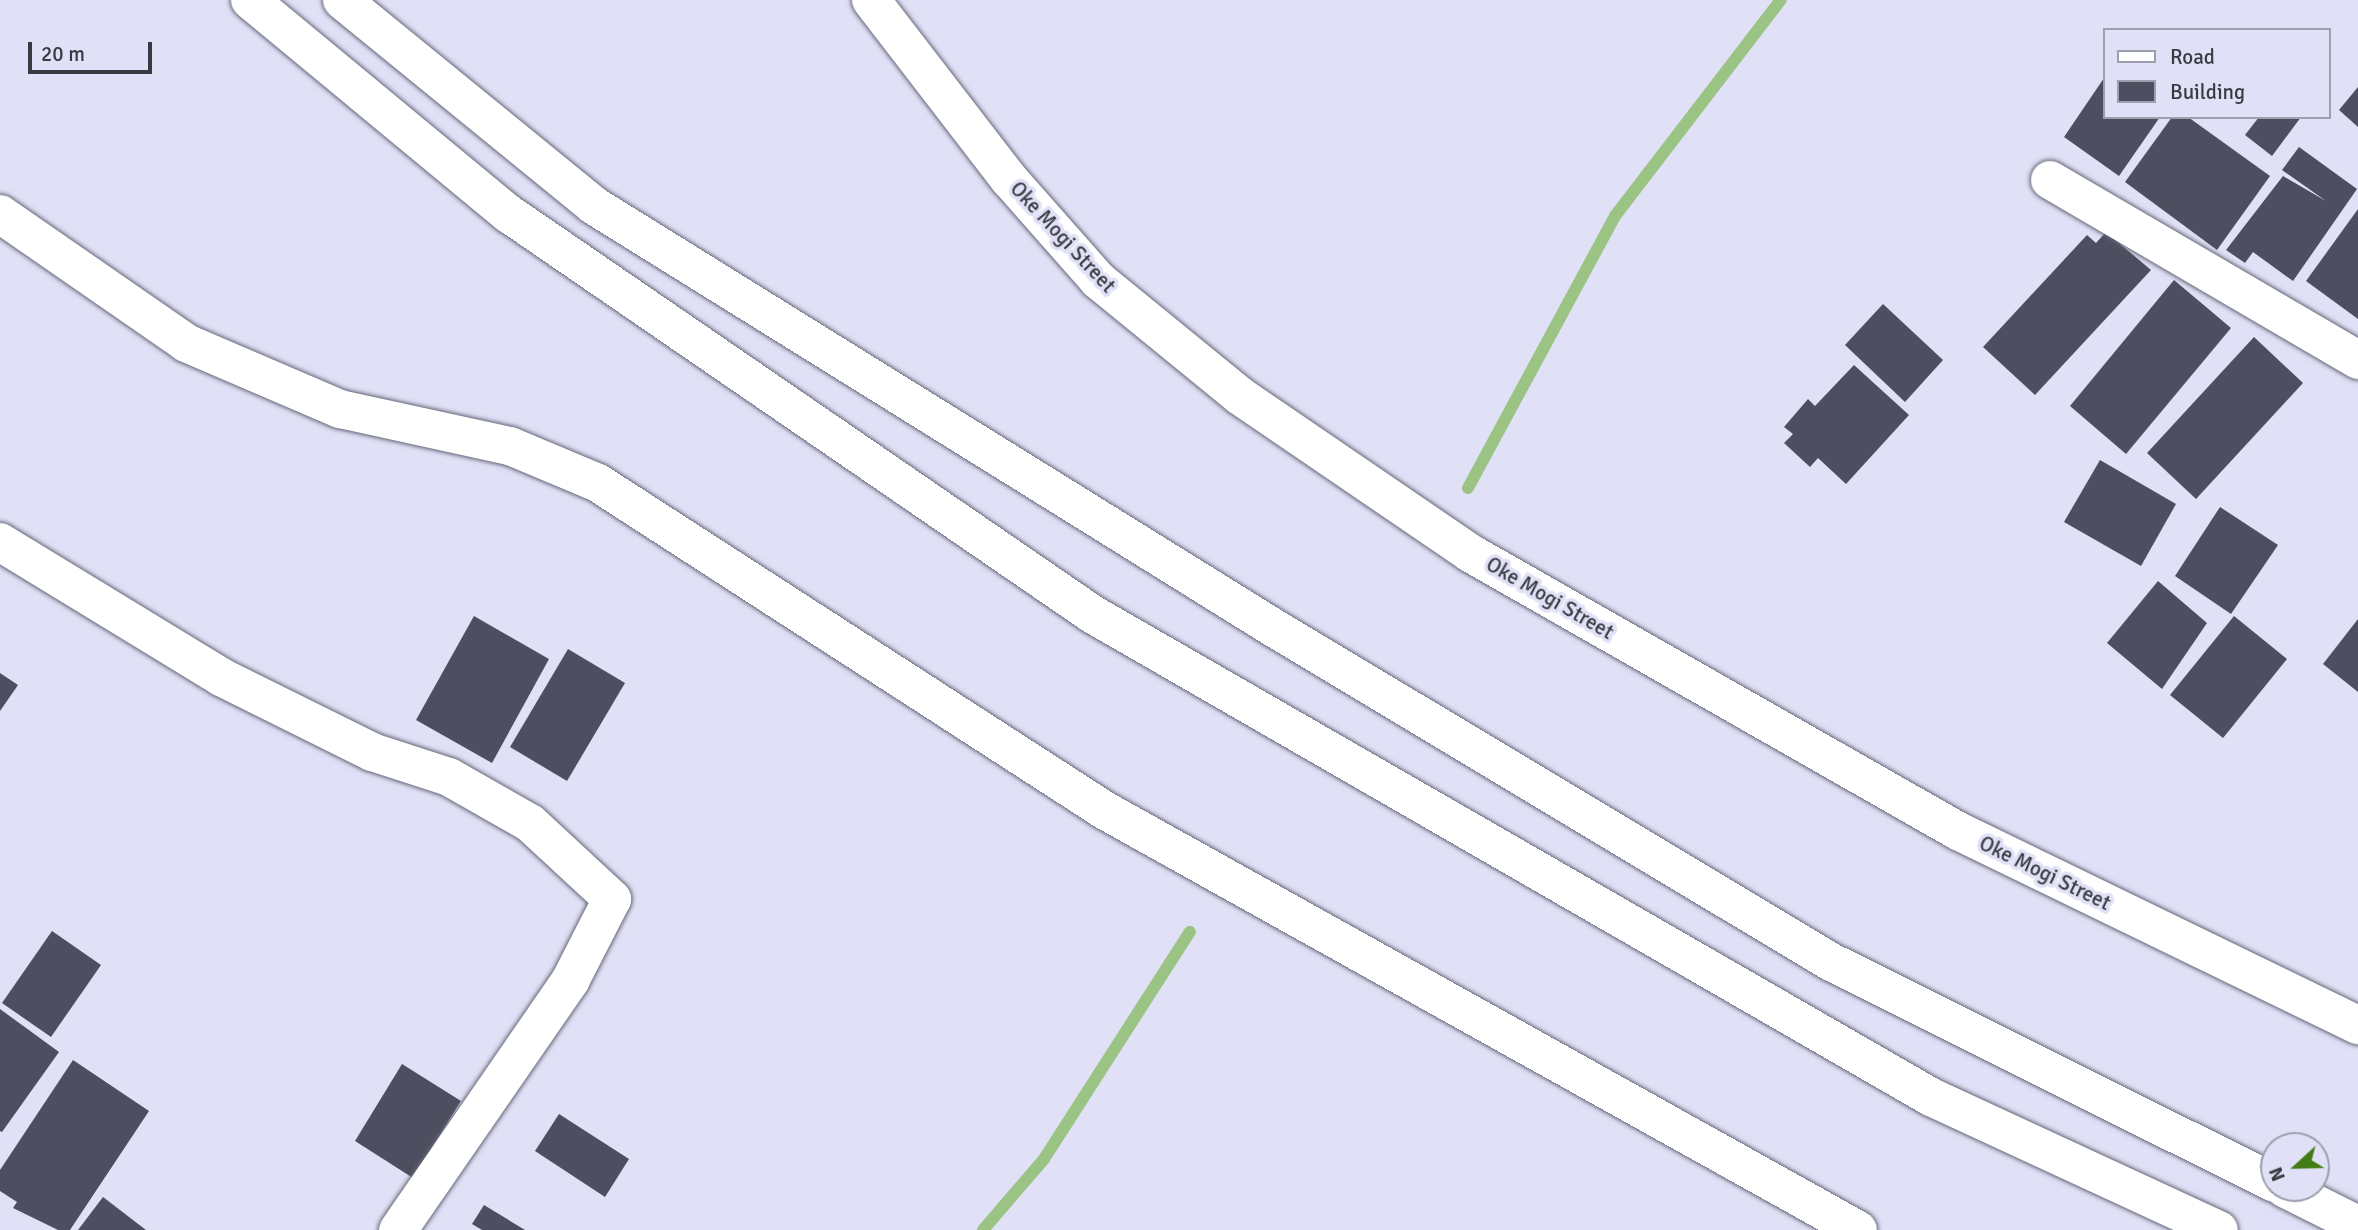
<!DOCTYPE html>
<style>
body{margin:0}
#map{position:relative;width:2358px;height:1230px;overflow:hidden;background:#e0e1f6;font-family:Signika,sans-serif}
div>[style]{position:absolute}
.stream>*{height:12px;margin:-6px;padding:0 6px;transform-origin:6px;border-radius:6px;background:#9bc484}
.building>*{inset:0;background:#4d4e5f}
.roads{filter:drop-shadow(0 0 2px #666779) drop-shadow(0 0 2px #666779)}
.minor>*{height:38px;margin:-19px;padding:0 19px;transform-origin:19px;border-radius:19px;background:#fff}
.highway>*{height:38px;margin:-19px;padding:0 19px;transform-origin:19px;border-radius:19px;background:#fff}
span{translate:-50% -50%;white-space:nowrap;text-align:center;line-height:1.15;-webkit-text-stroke:7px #e0e1f6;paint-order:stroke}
.street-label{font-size:21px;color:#393a42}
.legend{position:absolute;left:2103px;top:28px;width:228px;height:91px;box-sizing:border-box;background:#e0e1f6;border:2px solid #9d9eae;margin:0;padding:9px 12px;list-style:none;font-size:21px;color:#393a42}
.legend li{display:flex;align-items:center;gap:14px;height:35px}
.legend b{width:35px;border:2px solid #9d9eae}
.north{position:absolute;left:2260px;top:1132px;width:70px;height:70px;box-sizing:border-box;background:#e0e1f6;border:2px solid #9d9eae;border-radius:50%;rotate:248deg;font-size:19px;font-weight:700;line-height:28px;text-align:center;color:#393a42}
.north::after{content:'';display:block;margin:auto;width:24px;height:32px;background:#437c14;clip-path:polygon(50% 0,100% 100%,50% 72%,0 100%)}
.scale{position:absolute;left:28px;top:42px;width:124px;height:32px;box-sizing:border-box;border:4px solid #393a42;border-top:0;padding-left:9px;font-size:21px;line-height:24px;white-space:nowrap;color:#393a42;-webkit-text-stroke:5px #e0e1f6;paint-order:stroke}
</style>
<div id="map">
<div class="stream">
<div style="left:1468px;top:488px;width:309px;rotate:-61.6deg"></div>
<div style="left:1615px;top:216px;width:272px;rotate:-52.5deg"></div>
<div style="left:983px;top:1230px;width:94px;rotate:-49.3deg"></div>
<div style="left:1044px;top:1159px;width:270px;rotate:-57.3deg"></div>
</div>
<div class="building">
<div style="clip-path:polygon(2104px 78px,2104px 117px,2160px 117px,2119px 176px,2064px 137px)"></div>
<div style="clip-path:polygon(2358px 87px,2358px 127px,2339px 110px)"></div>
<div style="clip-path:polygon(2172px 117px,2188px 117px,2270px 176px,2217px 250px,2125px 182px)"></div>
<div style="clip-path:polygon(2259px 117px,2301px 117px,2272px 156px,2245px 135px)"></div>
<div style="clip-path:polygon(2299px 147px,2357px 189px,2293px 281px,2253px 252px,2245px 263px,2226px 250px,2283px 176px,2326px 201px,2282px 170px)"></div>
<div style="clip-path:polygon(2358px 209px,2358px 319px,2306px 281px)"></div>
<div style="clip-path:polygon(2106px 232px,2151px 270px,2035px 395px,1983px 347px,2087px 235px,2096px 243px)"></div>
<div style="clip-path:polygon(2174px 280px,2231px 328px,2126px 454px,2070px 406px)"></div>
<div style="clip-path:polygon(1883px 304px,1943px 360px,1905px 402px,1845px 345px)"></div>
<div style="clip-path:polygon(2254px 337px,2303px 383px,2196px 499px,2147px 453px)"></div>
<div style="clip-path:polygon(1854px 365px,1909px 415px,1846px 484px,1818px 458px,1810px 467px,1784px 443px,1793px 434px,1784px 427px,1808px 399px,1815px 406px)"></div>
<div style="clip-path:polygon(2100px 460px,2176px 504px,2141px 566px,2064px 522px)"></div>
<div style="clip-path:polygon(2220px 507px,2278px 545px,2231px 614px,2175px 576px)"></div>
<div style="clip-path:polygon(2158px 581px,2207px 623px,2162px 689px,2107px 643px)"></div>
<div style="clip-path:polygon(474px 616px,549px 659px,492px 763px,416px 720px)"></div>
<div style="clip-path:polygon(2234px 616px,2287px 659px,2223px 738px,2170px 695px)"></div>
<div style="clip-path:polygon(2358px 619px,2358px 692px,2323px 664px)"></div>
<div style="clip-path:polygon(568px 649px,625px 683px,567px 781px,510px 747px)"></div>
<div style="clip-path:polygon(0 673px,18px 685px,0 711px)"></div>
<div style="clip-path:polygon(52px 931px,101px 965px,51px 1037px,2px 1003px)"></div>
<div style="clip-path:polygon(0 1009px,59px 1052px,2px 1132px,0 1131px)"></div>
<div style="clip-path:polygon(73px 1060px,149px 1111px,70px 1230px,58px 1230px,13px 1208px,17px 1202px,0 1191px,0 1170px)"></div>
<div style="clip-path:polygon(402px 1064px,461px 1101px,413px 1178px,355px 1141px)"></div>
<div style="clip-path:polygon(559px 1114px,629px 1159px,605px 1197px,535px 1151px)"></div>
<div style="clip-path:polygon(103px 1197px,146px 1230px,78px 1230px)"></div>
<div style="clip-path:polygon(484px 1205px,525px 1230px,482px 1230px,472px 1224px)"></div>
</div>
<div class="roads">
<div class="minor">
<div style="left:871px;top:0;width:226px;rotate:52.4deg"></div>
<div style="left:1009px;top:179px;width:135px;rotate:48.6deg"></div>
<div style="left:1098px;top:280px;width:183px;rotate:39.2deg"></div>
<div style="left:1240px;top:396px;width:278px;rotate:34.3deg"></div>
<div style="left:1470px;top:553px;width:562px;rotate:29.67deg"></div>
<div style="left:1958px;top:831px;width:445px;rotate:25.9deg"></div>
<div style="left:2050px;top:180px;width:357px;rotate:30.3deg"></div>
<div style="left:0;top:214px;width:226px;rotate:34.7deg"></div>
<div style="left:186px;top:343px;width:168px;rotate:23.2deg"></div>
<div style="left:340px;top:409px;width:174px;rotate:12.3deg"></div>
<div style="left:510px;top:446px;width:95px;rotate:22.8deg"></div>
<div style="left:598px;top:483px;width:602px;rotate:32.87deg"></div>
<div style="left:1104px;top:810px;width:863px;rotate:29.12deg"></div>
<div style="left:0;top:542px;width:259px;rotate:31.4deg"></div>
<div style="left:221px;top:677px;width:169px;rotate:26.4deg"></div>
<div style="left:372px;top:752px;width:81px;rotate:18deg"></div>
<div style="left:449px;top:777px;width:93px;rotate:29.6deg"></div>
<div style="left:530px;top:823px;width:112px;rotate:42.8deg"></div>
<div style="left:612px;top:899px;width:92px;rotate:117.1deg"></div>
<div style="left:570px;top:981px;width:303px;rotate:124.6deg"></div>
</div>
<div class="highway">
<div style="left:250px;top:0;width:336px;rotate:39.6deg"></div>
<div style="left:509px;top:214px;width:707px;rotate:34.45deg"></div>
<div style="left:1092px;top:614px;width:968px;rotate:29.93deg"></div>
<div style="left:1931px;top:1097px;width:317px;rotate:24.8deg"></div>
<div style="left:342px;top:0;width:324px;rotate:39.2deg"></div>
<div style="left:593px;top:205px;width:802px;rotate:31.85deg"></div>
<div style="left:1274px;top:628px;width:649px;rotate:30.95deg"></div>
<div style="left:1831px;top:962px;width:495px;rotate:26.5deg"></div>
<div style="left:2284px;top:1188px;width:83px;rotate:26.6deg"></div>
</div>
</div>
<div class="street-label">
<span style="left:1063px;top:237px;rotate:47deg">Oke Mogi Street</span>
<span style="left:1550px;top:598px;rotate:30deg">Oke Mogi Street</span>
<span style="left:2045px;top:873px;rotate:26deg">Oke Mogi Street</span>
</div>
<ul class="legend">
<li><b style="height:9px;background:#fff"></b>Road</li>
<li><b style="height:19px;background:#4d4e5f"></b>Building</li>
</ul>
<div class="north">N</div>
<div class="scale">20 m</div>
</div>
